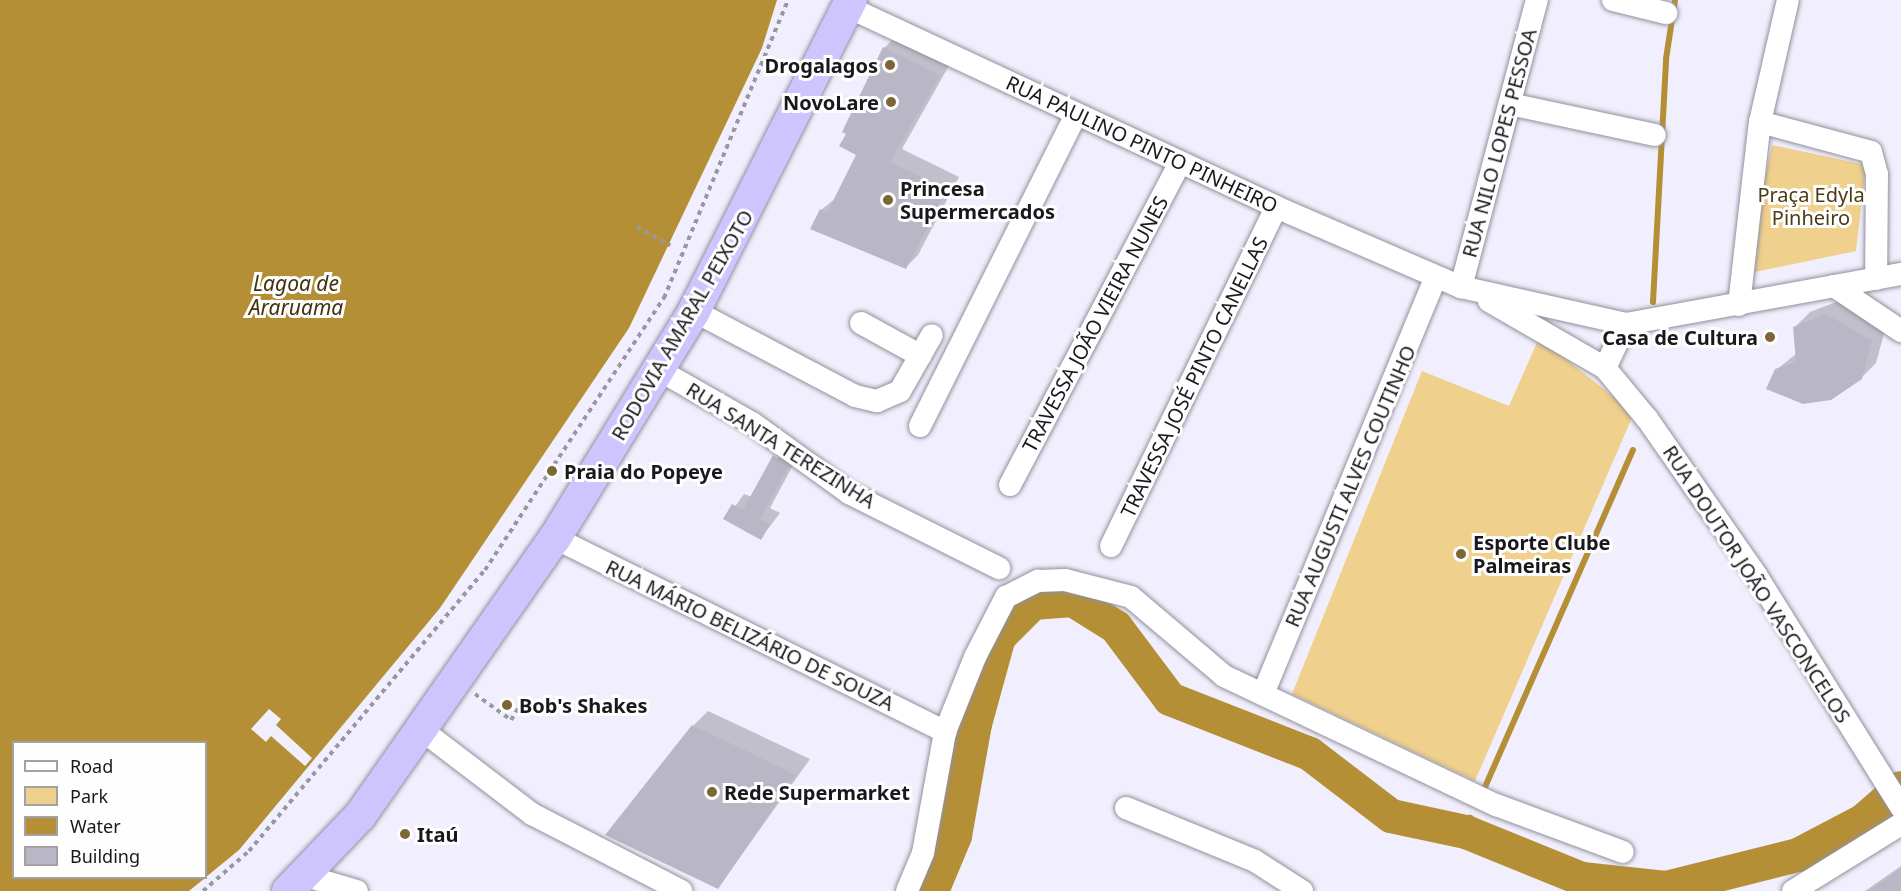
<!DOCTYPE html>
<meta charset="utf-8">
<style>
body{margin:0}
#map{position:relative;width:1901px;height:891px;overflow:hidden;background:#f1effd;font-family:"Noto Sans",sans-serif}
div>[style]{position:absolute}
.green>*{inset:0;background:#efd08c}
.water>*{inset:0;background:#b58f35}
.pier>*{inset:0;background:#f1effd}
.shadow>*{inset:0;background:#0003}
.stream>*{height:6px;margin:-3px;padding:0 3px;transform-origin:3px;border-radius:3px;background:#b58f35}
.river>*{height:34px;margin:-17px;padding:0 17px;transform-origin:17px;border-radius:17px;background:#b58f35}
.building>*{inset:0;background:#b9b7c5}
.path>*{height:4px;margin-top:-2px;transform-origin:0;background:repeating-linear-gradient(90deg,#9997a1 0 4.5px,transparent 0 9px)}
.roads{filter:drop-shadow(0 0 2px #92909d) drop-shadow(0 0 2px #92909d)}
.minor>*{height:22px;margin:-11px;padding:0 11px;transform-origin:11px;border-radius:11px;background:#fff}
.highway>*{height:32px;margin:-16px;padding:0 16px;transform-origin:16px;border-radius:16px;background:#cec4fe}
.dots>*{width:16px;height:16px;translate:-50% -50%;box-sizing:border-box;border:3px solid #fefefe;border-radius:50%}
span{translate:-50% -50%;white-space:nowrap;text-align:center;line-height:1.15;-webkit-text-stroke:6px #fefefe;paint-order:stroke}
.poi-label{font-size:20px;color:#19181d;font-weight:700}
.right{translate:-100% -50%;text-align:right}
.left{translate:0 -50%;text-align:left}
.street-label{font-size:20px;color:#19181d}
.park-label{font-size:20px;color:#4b3b15}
.water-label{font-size:21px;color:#43330d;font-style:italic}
.legend{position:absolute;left:12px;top:741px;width:195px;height:138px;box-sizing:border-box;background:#fefefe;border:2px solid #a2a2a4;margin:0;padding:8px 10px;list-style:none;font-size:18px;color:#19181d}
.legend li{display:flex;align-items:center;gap:12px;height:30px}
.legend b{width:30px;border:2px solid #a2a2a4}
</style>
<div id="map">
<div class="green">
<div style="clip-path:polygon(1772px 145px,1866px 165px,1856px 251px,1745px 274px)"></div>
<div style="clip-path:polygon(1539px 338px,1634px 413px,1475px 781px,1292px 694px,1422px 371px,1509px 406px)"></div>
</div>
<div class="water">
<div style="clip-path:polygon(0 0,777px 0,762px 48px,629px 328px,440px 608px,239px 850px,206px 877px,206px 742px,14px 742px,14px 878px,205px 878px,189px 891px,0 891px)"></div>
</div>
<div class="pier">
<div style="clip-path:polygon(269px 709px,281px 719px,276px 725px,312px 758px,305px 766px,271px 736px,266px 742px,251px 729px)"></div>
</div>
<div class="shadow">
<div style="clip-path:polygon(897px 35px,951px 62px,902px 149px,959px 177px,918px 255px,905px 268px,821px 210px,836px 198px,858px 155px,848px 133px,884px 48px)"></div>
<div style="clip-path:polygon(1841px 300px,1886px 326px,1876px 363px,1861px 378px,1776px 370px,1797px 353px,1795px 327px,1810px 312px)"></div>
<div style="clip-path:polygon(786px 445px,799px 454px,770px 508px,780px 513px,761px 538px,726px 519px,744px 494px,752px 497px)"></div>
<div style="clip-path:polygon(708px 711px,810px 759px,718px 888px,693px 726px)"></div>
<div style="clip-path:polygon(1901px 866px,1901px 891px,1865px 891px)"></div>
</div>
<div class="stream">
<div style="left:1653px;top:302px;width:243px;rotate:-86.9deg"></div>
<div style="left:1666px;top:59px;width:60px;rotate:-81.3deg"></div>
<div style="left:1485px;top:787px;width:368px;rotate:-66.3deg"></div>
<div style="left:1466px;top:832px;width:15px;rotate:-74deg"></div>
</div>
<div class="river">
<div style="left:932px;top:891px;width:60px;rotate:-67.3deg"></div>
<div style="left:955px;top:836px;width:114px;rotate:-79.9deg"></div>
<div style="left:975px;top:724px;width:90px;rotate:-74.6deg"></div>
<div style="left:999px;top:637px;width:48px;rotate:-45deg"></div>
<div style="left:1033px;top:603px;width:40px;rotate:-4.3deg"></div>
<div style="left:1073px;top:600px;width:51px;rotate:32.1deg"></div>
<div style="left:1116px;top:627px;width:90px;rotate:53.1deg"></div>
<div style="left:1170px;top:699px;width:150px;rotate:21.4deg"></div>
<div style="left:1310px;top:754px;width:102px;rotate:37.4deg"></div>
<div style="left:1391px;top:816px;width:77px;rotate:12deg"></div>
<div style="left:1466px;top:832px;width:125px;rotate:22.1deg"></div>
<div style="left:1582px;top:879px;width:84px;rotate:6.1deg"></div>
<div style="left:1666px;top:888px;width:136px;rotate:-14deg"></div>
<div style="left:1798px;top:855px;width:73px;rotate:-27.6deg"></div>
<div style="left:1863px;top:821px;width:50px;rotate:-41deg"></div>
</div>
<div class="building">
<div style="clip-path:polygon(883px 47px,940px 75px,890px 162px,947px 190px,906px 269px,810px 229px,820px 209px,827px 213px,856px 155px,839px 146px,846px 134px,842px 132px)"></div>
<div style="clip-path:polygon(1826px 314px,1872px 341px,1862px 379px,1831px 400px,1803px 404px,1766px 389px,1775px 369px,1796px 362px,1793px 327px)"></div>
<div style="clip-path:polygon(773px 455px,789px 466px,760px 519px,770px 524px,761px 540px,723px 519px,732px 504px,743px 510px)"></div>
<div style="clip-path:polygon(692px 725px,796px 775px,718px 889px,605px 835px)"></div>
<div style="clip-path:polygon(1901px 868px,1901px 891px,1869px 891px)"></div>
</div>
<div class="path">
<div style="left:637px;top:227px;width:38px;rotate:29deg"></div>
<div style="left:475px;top:694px;width:44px;rotate:35.8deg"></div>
<div style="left:511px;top:720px;width:19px;rotate:-58deg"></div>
<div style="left:203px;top:891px;width:61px;rotate:-41deg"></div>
<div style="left:249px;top:851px;width:367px;rotate:-50deg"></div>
<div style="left:485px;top:570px;width:326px;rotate:-56.7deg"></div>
<div style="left:664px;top:298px;width:323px;rotate:-67.4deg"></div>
</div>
<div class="roads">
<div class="minor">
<div style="left:1613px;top:0;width:55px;rotate:13.8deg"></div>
<div style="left:848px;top:7px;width:472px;rotate:25deg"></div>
<div style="left:1276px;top:207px;width:202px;rotate:23.4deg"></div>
<div style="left:1461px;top:287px;width:169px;rotate:12.6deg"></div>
<div style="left:1626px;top:324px;width:280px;rotate:-10.3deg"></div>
<div style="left:1510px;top:104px;width:148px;rotate:12.1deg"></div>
<div style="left:1760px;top:122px;width:115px;rotate:15.1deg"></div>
<div style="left:1871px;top:152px;width:23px;rotate:75deg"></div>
<div style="left:1877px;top:174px;width:105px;rotate:90.5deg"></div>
<div style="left:1834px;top:286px;width:81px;rotate:33.9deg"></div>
<div style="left:1461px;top:287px;width:297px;rotate:-75.2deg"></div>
<div style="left:1489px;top:301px;width:134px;rotate:30deg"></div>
<div style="left:1605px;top:368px;width:67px;rotate:50.4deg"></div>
<div style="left:1648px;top:420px;width:189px;rotate:55.1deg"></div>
<div style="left:1756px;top:575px;width:274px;rotate:58deg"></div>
<div style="left:1739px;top:305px;width:184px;rotate:-83.5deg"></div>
<div style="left:1760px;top:122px;width:125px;rotate:-77.1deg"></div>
<div style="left:694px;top:311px;width:182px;rotate:27.8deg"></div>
<div style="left:855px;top:396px;width:23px;rotate:13deg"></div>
<div style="left:877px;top:401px;width:25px;rotate:-23deg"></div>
<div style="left:900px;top:391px;width:64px;rotate:-60.3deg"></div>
<div style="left:861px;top:323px;width:68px;rotate:28.8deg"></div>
<div style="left:1605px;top:368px;width:49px;rotate:-64.5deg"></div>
<div style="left:659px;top:370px;width:107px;rotate:29.7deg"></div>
<div style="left:752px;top:423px;width:120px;rotate:35.8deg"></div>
<div style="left:849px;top:493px;width:168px;rotate:26.6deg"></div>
<div style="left:920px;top:426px;width:348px;rotate:-63.4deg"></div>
<div style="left:1010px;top:485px;width:364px;rotate:-62.2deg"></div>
<div style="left:555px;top:538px;width:436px;rotate:26.4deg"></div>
<div style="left:1111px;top:546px;width:377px;rotate:-64deg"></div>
<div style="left:1263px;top:694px;width:451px;rotate:-67.5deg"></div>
<div style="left:423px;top:731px;width:137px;rotate:37.3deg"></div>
<div style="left:532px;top:814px;width:168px;rotate:27.3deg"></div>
<div style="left:1126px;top:808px;width:139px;rotate:22.3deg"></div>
<div style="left:1255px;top:861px;width:56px;rotate:32.6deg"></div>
<div style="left:306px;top:876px;width:53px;rotate:16.4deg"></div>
<div style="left:907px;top:891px;width:41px;rotate:-67.2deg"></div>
<div style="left:923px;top:853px;width:123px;rotate:-79.7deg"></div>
<div style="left:945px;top:732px;width:81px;rotate:-68.2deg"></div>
<div style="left:975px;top:657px;width:68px;rotate:-62.7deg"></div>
<div style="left:1006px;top:597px;width:36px;rotate:-27deg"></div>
<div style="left:1038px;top:581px;width:27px;rotate:-2deg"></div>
<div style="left:1065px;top:580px;width:68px;rotate:14.4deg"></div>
<div style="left:1131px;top:597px;width:122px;rotate:40.3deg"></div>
<div style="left:1224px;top:676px;width:301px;rotate:25.4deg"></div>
<div style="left:1496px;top:805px;width:135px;rotate:20.3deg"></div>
<div style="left:1793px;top:891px;width:127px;rotate:-31.8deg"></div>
</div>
<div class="highway">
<div style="left:288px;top:891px;width:104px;rotate:-46.2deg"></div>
<div style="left:360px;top:816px;width:340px;rotate:-55deg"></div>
<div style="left:555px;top:538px;width:266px;rotate:-58.5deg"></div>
<div style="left:694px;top:311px;width:348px;rotate:-63.2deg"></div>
</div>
</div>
<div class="dots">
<div style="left:890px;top:65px;background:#7c6636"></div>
<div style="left:891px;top:102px;background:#7c6636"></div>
<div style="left:888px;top:200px;background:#7c6636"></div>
<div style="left:1770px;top:337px;background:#7c6636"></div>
<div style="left:552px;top:471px;background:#7c6636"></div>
<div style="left:1461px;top:554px;background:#7c6636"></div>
<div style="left:507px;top:705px;background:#7c6636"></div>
<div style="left:712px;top:792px;background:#7c6636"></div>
<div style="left:405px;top:834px;background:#7c6636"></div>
</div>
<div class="poi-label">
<span class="right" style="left:878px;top:65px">Drogalagos</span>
<span class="right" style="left:879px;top:102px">NovoLare</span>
<span class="left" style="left:900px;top:200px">Princesa<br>Supermercados</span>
<span class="right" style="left:1758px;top:337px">Casa de Cultura</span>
<span class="left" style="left:564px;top:471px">Praia do Popeye</span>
<span class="left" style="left:1473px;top:554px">Esporte Clube<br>Palmeiras</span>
<span class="left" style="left:519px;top:705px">Bob's Shakes</span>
<span class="left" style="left:724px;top:792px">Rede Supermarket</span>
<span class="left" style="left:417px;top:834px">Itaú</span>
</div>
<div class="street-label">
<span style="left:1499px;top:143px;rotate:-75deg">RUA NILO LOPES PESSOA</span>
<span style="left:1142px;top:144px;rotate:25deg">RUA PAULINO PINTO PINHEIRO</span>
<span style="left:1095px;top:324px;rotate:-62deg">TRAVESSA JOÃO VIEIRA NUNES</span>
<span style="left:682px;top:325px;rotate:-60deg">RODOVIA AMARAL PEIXOTO</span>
<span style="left:1194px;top:377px;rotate:-64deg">TRAVESSA JOSÉ PINTO CANELLAS</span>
<span style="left:781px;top:445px;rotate:32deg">RUA SANTA TEREZINHA</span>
<span style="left:1350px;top:486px;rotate:-67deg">RUA AUGUSTI ALVES COUTINHO</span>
<span style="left:1757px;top:584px;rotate:57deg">RUA DOUTOR JOÃO VASCONCELOS</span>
<span style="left:750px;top:635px;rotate:26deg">RUA MÁRIO BELIZÁRIO DE SOUZA</span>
</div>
<div class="park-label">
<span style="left:1811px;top:206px">Praça Edyla<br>Pinheiro</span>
</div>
<div class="water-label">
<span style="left:296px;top:295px">Lagoa de<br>Araruama</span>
</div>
<ul class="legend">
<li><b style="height:8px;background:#fff"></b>Road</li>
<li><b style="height:16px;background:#efd08c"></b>Park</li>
<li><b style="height:16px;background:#b58f35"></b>Water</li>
<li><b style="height:16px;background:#b9b7c5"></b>Building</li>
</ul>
</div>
